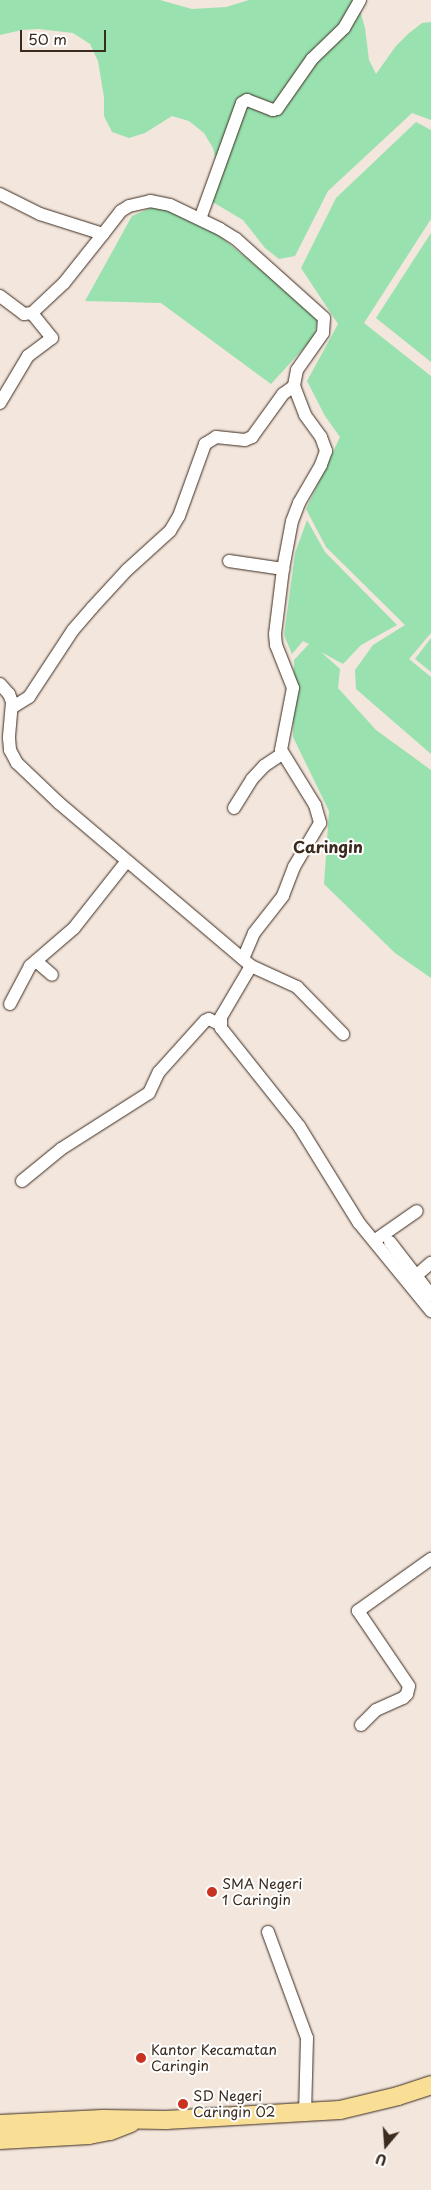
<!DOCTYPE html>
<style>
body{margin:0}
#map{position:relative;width:431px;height:2190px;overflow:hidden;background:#f3e6dc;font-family:"Playpen Sans",sans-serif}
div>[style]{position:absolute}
.green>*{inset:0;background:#99e1af}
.roads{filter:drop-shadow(0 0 1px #3b2a1e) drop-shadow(0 0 1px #3b2a1e)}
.minor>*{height:12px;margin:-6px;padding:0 6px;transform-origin:6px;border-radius:6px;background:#fff}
.highway>*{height:18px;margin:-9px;padding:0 9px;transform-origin:9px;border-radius:9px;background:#f9df96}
.dots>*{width:14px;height:14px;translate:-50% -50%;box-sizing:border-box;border:2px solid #fff;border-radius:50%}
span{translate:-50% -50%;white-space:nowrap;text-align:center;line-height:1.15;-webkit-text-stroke:4px #fff;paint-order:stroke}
.poi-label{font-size:14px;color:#3b2a1e}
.left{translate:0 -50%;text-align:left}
.quarter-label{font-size:16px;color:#3b2a1e;font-weight:700}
.north{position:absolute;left:361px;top:2120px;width:50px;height:50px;-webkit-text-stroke:4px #fff;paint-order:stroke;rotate:198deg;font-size:14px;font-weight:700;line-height:20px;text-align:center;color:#3b2a1e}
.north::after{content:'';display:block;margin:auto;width:18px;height:22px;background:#3b2a1e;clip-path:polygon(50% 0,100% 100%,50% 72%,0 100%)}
.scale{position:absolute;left:20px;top:30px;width:86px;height:22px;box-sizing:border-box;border:2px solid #3b2a1e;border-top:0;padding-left:6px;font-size:15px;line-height:18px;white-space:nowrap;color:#3b2a1e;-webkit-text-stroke:4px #fff;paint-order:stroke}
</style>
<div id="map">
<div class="green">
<div style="clip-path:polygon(0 0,160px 0,192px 9px,226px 7px,249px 0,357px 0,365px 28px,369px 60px,376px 74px,396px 46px,408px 34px,422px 23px,431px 22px,431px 120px,412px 113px,328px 191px,295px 256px,279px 259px,265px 248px,243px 220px,211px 201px,217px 166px,213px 148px,204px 133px,189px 121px,172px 116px,145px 133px,129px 138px,112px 132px,104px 116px,104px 97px,98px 61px,90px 44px,73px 33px,38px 29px,22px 30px,0 35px)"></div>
<div style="clip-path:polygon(416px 122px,431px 130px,431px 219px,364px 323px,431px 376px,431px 633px,409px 659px,431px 677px,431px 754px,356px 689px,355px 670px,373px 645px,405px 625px,326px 547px,306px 509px,340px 437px,325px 416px,307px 381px,338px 324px,301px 268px,336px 198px)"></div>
<div style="clip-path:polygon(155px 206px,210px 228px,318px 317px,314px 337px,271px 384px,161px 303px,85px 301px,132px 216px)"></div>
<div style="clip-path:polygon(431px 233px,431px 362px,376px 318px)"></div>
<div style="clip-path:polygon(307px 520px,325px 552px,397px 625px,361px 645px,343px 664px,321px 652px,340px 669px,338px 688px,376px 730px,431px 770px,431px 978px,395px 953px,324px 884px,329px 811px,293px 737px,294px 660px,309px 644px,303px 641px,292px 654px,284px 635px,295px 553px)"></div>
<div style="clip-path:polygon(431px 638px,431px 672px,415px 659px)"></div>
</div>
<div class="roads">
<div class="minor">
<div style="left:0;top:194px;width:45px;rotate:26.6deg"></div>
<div style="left:40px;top:214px;width:66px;rotate:17.6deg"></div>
<div style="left:103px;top:234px;width:29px;rotate:-52deg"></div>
<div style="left:121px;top:211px;width:9px;rotate:-32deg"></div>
<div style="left:129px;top:206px;width:22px;rotate:-13deg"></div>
<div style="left:150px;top:201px;width:20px;rotate:11deg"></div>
<div style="left:170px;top:205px;width:55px;rotate:25.6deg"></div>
<div style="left:220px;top:229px;width:19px;rotate:32deg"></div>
<div style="left:236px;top:239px;width:118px;rotate:41.9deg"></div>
<div style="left:324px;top:318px;width:15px;rotate:94deg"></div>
<div style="left:323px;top:333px;width:45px;rotate:125.1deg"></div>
<div style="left:297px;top:370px;width:16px;rotate:101deg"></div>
<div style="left:294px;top:386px;width:31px;rotate:69deg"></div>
<div style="left:305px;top:415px;width:27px;rotate:54deg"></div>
<div style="left:321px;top:437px;width:15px;rotate:70deg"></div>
<div style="left:326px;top:451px;width:15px;rotate:110deg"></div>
<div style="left:321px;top:465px;width:44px;rotate:120.1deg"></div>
<div style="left:299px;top:503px;width:19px;rotate:111deg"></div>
<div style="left:292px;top:521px;width:49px;rotate:100.6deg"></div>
<div style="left:283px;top:569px;width:65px;rotate:97deg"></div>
<div style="left:275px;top:634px;width:11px;rotate:85deg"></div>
<div style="left:276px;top:645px;width:46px;rotate:68.4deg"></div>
<div style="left:293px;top:688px;width:63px;rotate:101deg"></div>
<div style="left:281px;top:750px;width:65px;rotate:58.3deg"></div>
<div style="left:315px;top:805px;width:19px;rotate:74deg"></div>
<div style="left:320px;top:823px;width:51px;rotate:120.6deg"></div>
<div style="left:294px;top:867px;width:31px;rotate:111deg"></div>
<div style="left:283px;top:896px;width:47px;rotate:128.1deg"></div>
<div style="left:254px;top:933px;width:28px;rotate:113deg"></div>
<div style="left:200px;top:219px;width:123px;rotate:-70.1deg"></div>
<div style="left:242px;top:103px;width:6px;rotate:-31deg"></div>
<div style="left:247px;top:100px;width:28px;rotate:21deg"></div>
<div style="left:273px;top:110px;width:4px;rotate:-14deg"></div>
<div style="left:277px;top:109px;width:61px;rotate:-55deg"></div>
<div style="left:312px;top:59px;width:45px;rotate:-44.1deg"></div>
<div style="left:344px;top:28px;width:32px;rotate:-60deg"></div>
<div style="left:0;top:296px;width:30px;rotate:37deg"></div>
<div style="left:24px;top:314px;width:8px;rotate:-7deg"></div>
<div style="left:32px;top:313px;width:44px;rotate:-43.2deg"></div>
<div style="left:64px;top:283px;width:63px;rotate:-51.5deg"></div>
<div style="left:0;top:403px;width:55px;rotate:-59.2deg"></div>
<div style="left:28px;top:356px;width:30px;rotate:-37deg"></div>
<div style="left:52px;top:338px;width:32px;rotate:-129deg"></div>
<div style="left:229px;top:561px;width:55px;rotate:8.4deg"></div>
<div style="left:0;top:684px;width:13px;rotate:48deg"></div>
<div style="left:9px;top:694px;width:9px;rotate:69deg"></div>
<div style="left:12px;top:702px;width:36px;rotate:95deg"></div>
<div style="left:9px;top:738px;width:12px;rotate:85deg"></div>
<div style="left:10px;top:750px;width:15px;rotate:62deg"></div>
<div style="left:17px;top:763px;width:58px;rotate:43.6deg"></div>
<div style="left:59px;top:803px;width:252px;rotate:40.3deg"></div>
<div style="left:251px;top:966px;width:59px;rotate:120.5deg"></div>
<div style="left:221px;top:1017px;width:11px;rotate:90deg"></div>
<div style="left:221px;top:1028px;width:125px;rotate:51.5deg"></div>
<div style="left:299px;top:1126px;width:114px;rotate:58.3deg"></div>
<div style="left:359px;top:1223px;width:114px;rotate:50.7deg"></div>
<div style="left:13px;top:707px;width:19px;rotate:-32deg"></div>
<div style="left:29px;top:697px;width:80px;rotate:-56.7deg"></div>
<div style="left:73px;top:630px;width:29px;rotate:-49deg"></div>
<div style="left:92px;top:608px;width:52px;rotate:-47.4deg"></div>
<div style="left:127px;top:570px;width:58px;rotate:-42.2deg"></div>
<div style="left:170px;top:531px;width:17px;rotate:-59deg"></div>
<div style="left:179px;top:516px;width:77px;rotate:-70.1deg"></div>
<div style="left:205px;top:444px;width:13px;rotate:-32deg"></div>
<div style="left:216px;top:437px;width:29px;rotate:6deg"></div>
<div style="left:245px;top:440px;width:8px;rotate:-23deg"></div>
<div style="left:252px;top:437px;width:53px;rotate:-54.2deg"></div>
<div style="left:283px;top:394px;width:14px;rotate:-36deg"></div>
<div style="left:234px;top:808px;width:34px;rotate:-58deg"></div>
<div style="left:252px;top:779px;width:18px;rotate:-47deg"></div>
<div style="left:264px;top:766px;width:22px;rotate:-34deg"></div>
<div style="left:36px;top:961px;width:21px;rotate:41deg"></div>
<div style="left:251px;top:966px;width:51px;rotate:24.5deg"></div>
<div style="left:297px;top:987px;width:66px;rotate:45.6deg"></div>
<div style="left:10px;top:1004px;width:43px;rotate:-62.2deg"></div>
<div style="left:30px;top:966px;width:58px;rotate:-40.8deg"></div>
<div style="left:74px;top:928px;width:85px;rotate:-51.7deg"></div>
<div style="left:22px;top:1181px;width:50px;rotate:-39.4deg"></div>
<div style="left:61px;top:1149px;width:104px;rotate:-32.5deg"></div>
<div style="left:149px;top:1093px;width:23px;rotate:-65deg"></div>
<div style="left:159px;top:1072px;width:69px;rotate:-48deg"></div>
<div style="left:205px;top:1021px;width:4px;rotate:-27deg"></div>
<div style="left:209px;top:1019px;width:11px;rotate:27deg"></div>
<div style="left:374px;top:1241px;width:52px;rotate:-34.9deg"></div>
<div style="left:390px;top:1242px;width:67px;rotate:52.3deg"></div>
<div style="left:410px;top:1281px;width:28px;rotate:-41deg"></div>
<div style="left:361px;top:1725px;width:21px;rotate:-45deg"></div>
<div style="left:376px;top:1710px;width:30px;rotate:-24deg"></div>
<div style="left:403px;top:1698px;width:6px;rotate:-45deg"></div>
<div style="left:407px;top:1694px;width:8px;rotate:-76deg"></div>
<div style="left:409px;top:1686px;width:91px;rotate:-124.2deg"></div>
<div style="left:358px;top:1611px;width:90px;rotate:-35.5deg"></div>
<div style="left:268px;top:1932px;width:113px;rotate:69.8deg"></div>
<div style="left:307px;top:2038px;width:75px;rotate:91.5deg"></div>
</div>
<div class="highway">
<div style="left:0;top:2124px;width:103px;rotate:-2.8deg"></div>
<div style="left:103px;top:2119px;width:63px;rotate:0.9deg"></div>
<div style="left:166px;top:2120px;width:174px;rotate:-3.3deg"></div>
<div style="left:340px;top:2110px;width:60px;rotate:-13.6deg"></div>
<div style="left:398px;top:2096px;width:35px;rotate:-18deg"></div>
<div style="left:0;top:2140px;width:89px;rotate:-3.2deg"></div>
<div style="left:89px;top:2135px;width:21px;rotate:-11deg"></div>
<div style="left:110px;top:2131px;width:22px;rotate:-21deg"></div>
</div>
</div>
<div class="dots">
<div style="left:212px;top:1892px;background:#c8321e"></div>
<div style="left:141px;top:2058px;background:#c8321e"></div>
<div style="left:183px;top:2104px;background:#c8321e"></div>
</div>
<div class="poi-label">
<span class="left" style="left:222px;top:1892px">SMA Negeri<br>1 Caringin</span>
<span class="left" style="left:151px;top:2058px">Kantor Kecamatan<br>Caringin</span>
<span class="left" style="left:193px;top:2104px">SD Negeri<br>Caringin 02</span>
</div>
<div class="quarter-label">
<span style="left:328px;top:846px">Caringin</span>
</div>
<div class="north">U</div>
<div class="scale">50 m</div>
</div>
